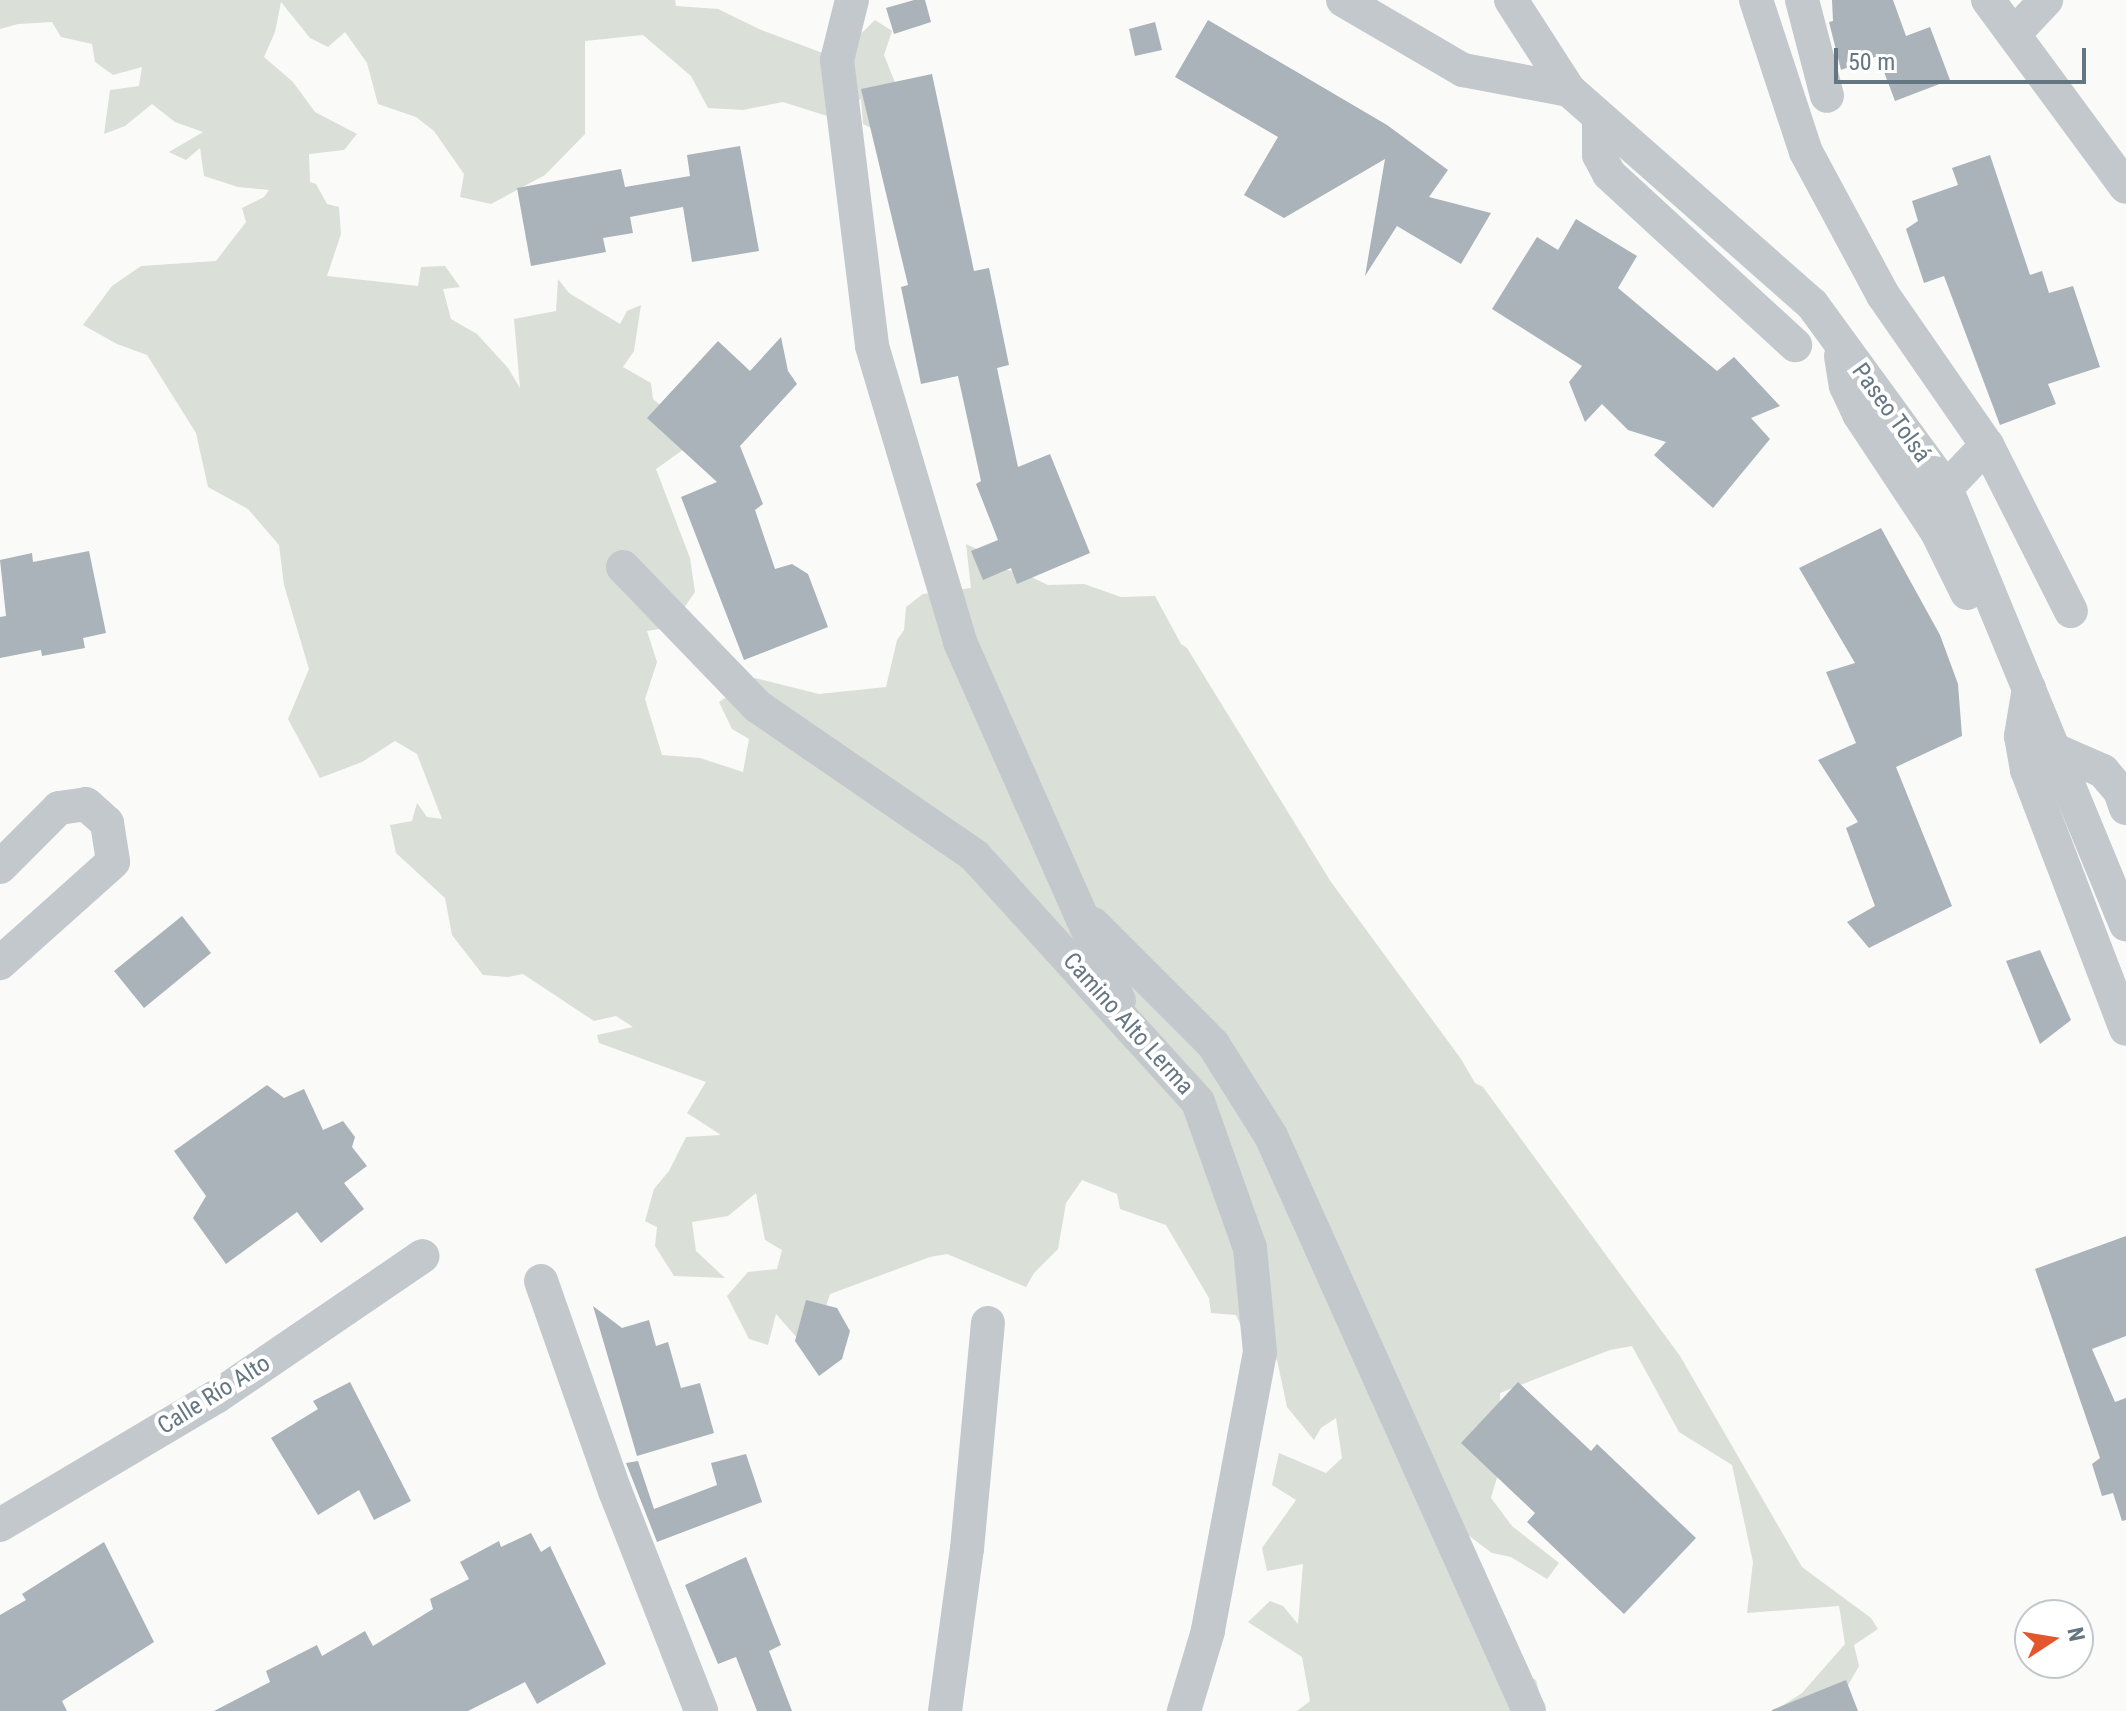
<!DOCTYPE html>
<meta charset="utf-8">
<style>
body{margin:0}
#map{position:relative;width:2126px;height:1711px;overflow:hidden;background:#fafaf8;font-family:"Roboto Condensed",sans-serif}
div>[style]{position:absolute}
.green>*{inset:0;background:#dadfd7}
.building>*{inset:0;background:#aab3b9}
.minor>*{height:34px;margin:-17px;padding:0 17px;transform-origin:17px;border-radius:17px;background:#c3c8cc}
span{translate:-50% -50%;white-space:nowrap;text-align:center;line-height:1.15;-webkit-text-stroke:8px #fff;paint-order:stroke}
.street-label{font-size:24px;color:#657683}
.north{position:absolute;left:2014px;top:1599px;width:80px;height:80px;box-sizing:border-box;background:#fff;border:2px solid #c1c8cd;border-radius:50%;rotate:78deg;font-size:22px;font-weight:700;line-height:32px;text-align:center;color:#657683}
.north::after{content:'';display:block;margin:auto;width:28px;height:36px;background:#e4572e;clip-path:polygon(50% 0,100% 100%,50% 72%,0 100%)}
.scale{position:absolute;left:1834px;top:48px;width:252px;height:36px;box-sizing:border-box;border:4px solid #657683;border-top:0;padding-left:10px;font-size:24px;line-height:28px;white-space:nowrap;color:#657683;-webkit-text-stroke:6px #fff;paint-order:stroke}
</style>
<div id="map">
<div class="green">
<div style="clip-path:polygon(0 0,675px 0,676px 6px,718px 9px,759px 29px,836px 58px,875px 20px,892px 31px,884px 55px,915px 133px,895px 140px,863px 124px,861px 99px,827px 116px,783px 102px,743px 110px,708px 108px,691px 76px,643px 35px,585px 41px,585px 134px,545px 175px,491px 204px,460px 197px,464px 174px,434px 131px,416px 117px,378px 104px,367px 63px,345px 32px,328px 47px,310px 38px,281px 2px,275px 32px,264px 57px,293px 82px,315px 112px,357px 134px,344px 150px,309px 154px,310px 182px,316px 184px,327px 204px,339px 207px,341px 234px,327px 276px,418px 286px,421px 267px,445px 266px,460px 287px,443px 289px,451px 319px,477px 334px,508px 368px,520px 388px,514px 319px,556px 311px,558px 279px,569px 293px,620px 324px,627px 311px,641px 305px,634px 351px,623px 367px,651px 383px,653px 399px,684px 424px,687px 447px,656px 469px,690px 558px,695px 592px,671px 627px,647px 631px,657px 662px,645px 699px,662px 755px,700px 758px,743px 772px,749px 739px,732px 729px,719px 702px,755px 678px,819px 694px,886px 687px,897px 640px,904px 630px,906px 607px,923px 594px,971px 588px,966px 544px,979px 550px,991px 567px,1023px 573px,1048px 585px,1084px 584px,1121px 597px,1155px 596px,1181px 644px,1187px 648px,1331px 882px,1461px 1059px,1475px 1083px,1483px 1087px,1680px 1356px,1802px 1567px,1871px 1618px,1878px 1629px,1854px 1645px,1859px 1666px,1836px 1706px,1774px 1711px,1802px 1693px,1845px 1644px,1839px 1606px,1747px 1613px,1753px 1562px,1732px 1465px,1679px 1432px,1632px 1346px,1610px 1350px,1500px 1393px,1500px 1467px,1491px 1498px,1512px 1526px,1559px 1563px,1547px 1579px,1511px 1557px,1492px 1553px,1461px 1530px,1511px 1665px,1536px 1680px,1544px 1711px,1297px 1711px,1310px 1701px,1302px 1657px,1248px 1622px,1270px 1601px,1283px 1606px,1298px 1624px,1303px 1564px,1267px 1571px,1262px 1548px,1296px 1500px,1272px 1485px,1279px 1453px,1326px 1473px,1342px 1458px,1336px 1418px,1321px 1428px,1314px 1440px,1287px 1407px,1277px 1360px,1249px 1344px,1236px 1315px,1211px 1313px,1209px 1298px,1166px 1225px,1120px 1209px,1117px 1194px,1082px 1180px,1066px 1203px,1058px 1249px,1034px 1273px,1026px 1287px,947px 1254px,930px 1257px,830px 1294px,816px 1337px,807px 1349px,776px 1314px,768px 1345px,749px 1339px,727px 1296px,748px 1272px,777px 1269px,782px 1250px,765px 1240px,756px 1193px,728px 1216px,692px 1222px,696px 1251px,725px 1278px,674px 1276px,655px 1246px,657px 1227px,645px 1221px,654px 1189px,669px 1171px,686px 1137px,721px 1135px,687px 1113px,706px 1082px,599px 1043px,597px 1035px,633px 1027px,616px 1016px,594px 1021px,523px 974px,508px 977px,483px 975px,452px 935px,445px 898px,396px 853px,390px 825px,412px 821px,417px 803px,427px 817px,442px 819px,417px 754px,395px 741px,362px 762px,320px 778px,288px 719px,309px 669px,284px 585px,279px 545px,248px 509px,208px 487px,196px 433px,147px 355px,117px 344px,83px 325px,112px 286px,141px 266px,216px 261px,246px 222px,242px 208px,264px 197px,269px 190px,238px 187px,204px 176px,200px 148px,186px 160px,169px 152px,203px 132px,175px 122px,152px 104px,125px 126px,104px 134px,110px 90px,139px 86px,142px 67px,113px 75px,95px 62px,92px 44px,61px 37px,52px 22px,18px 24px,0 29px)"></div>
</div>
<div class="building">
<div style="clip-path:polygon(914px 0,925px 0,931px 22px,894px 34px,886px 8px)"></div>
<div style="clip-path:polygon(1832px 0,1893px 0,1906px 36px,1930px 27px,1950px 80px,1895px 101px,1878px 56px,1841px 70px,1829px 22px,1833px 21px)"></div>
<div style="clip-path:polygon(1208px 20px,1387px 125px,1448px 170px,1429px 197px,1491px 213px,1461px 264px,1397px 226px,1365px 276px,1385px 159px,1284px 218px,1244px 195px,1278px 137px,1175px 77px)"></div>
<div style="clip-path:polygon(1155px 22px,1162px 50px,1135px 56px,1129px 29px)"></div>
<div style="clip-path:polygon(932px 74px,974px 271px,989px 268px,1009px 365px,997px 368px,1018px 467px,1050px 454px,1090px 553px,1017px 584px,1011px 568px,983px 580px,971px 551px,998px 540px,976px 484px,981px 481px,958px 376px,921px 384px,901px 287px,908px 285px,861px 89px)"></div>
<div style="clip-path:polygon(740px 146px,759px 251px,692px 262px,683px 207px,630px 217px,633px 233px,603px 238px,606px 252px,531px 266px,517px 188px,621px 169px,625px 187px,690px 176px,687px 155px)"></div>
<div style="clip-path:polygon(1990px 155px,2030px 275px,2042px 271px,2049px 293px,2073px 286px,2100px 367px,2048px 384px,2056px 404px,2000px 425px,1944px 276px,1924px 283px,1906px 229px,1918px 221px,1912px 201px,1958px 185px,1952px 168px)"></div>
<div style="clip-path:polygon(1576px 219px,1637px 256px,1618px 288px,1717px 371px,1734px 357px,1780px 406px,1751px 418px,1770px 439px,1713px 508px,1654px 455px,1666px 442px,1628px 430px,1602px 404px,1585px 422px,1569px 382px,1582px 366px,1492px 309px,1537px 237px,1558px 250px)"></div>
<div style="clip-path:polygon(781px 337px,788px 371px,797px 384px,740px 446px,763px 504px,755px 510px,775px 569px,792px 564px,808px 574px,828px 627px,744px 660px,681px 497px,717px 482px,647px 418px,718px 341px,750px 371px)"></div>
<div style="clip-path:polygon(1881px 528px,1940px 635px,1958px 684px,1962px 736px,1896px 767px,1952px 906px,1869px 948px,1847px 922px,1875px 906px,1846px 828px,1858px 822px,1818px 760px,1856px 743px,1826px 672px,1855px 663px,1799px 568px)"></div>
<div style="clip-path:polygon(89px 551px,106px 633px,83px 638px,85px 648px,42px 656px,41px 650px,0 658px,0 617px,6px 616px,0 560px,32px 553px,33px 562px)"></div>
<div style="clip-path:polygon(182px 916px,211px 953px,144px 1008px,114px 971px)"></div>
<div style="clip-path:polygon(2040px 950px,2071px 1020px,2040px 1044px,2006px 961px)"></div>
<div style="clip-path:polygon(267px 1085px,284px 1098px,304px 1089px,323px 1130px,343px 1121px,355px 1137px,352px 1147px,367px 1166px,344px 1183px,364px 1209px,321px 1243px,297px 1212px,226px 1264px,193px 1218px,206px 1196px,174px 1151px)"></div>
<div style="clip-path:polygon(2126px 1236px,2126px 1336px,2092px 1349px,2115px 1402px,2126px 1398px,2126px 1520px,2122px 1521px,2113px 1493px,2102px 1496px,2092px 1464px,2100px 1458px,2035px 1269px)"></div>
<div style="clip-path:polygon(806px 1300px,837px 1308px,850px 1331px,842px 1359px,819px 1376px,795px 1341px)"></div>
<div style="clip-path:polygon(593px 1306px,622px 1328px,649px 1320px,656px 1346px,668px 1342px,681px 1388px,700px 1383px,714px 1433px,637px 1456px)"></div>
<div style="clip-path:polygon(350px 1382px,411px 1501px,374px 1520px,359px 1490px,318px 1515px,271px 1438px,318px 1409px,313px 1401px)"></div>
<div style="clip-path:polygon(1518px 1382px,1591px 1451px,1597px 1444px,1696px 1538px,1624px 1614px,1527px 1522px,1535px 1513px,1461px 1443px)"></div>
<div style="clip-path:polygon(746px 1454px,762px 1502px,657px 1542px,626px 1463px,638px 1461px,654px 1509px,717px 1485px,711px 1463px)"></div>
<div style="clip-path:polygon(531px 1533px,541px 1552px,550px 1546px,606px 1664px,537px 1704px,525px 1682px,468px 1711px,214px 1711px,270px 1682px,266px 1671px,317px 1645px,322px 1656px,365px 1631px,373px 1646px,433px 1609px,430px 1599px,469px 1579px,460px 1562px,499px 1541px,501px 1547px)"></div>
<div style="clip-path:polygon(104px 1542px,154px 1642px,62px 1701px,67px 1711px,0 1711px,0 1615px,26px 1600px,22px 1594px)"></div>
<div style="clip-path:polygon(746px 1557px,781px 1645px,769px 1651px,792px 1711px,757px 1711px,736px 1657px,718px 1664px,685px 1585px)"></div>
<div style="clip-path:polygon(1846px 1680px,1858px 1711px,1772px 1711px,1772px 1710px)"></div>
</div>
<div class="minor">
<div style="left:852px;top:0;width:62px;rotate:104deg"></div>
<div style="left:837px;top:60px;width:288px;rotate:83deg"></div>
<div style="left:872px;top:346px;width:309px;rotate:73.4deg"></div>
<div style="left:960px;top:642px;width:392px;rotate:66.1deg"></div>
<div style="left:1343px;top:0;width:139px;rotate:30.3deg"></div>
<div style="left:1463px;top:70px;width:108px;rotate:10.7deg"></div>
<div style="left:1511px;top:0;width:107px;rotate:57.2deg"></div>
<div style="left:1569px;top:90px;width:324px;rotate:41.4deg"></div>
<div style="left:1812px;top:304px;width:228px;rotate:53.9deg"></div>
<div style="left:1946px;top:488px;width:472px;rotate:67.6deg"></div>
<div style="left:1756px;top:0;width:160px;rotate:71.8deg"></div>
<div style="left:1806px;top:152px;width:162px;rotate:61.7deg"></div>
<div style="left:1883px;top:295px;width:183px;rotate:55.3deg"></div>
<div style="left:1987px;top:445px;width:59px;rotate:133.6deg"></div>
<div style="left:1802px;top:0;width:99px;rotate:75.4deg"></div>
<div style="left:1988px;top:0;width:232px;rotate:53.6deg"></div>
<div style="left:2014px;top:34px;width:47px;rotate:-46.7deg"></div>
<div style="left:1599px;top:117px;width:38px;rotate:90deg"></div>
<div style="left:1599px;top:155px;width:21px;rotate:62deg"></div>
<div style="left:1609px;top:174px;width:253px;rotate:42.6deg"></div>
<div style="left:1841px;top:356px;width:30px;rotate:81deg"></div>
<div style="left:1846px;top:386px;width:31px;rotate:65deg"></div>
<div style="left:1859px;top:414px;width:141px;rotate:56.5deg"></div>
<div style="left:1937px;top:532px;width:68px;rotate:63.8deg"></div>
<div style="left:1987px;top:445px;width:186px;rotate:63.2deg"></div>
<div style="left:623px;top:567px;width:193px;rotate:46deg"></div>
<div style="left:757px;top:706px;width:265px;rotate:34.5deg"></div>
<div style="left:975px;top:856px;width:332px;rotate:47.8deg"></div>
<div style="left:1198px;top:1102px;width:155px;rotate:70.4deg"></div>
<div style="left:1250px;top:1248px;width:104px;rotate:84.5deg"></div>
<div style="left:1260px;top:1352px;width:284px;rotate:100.6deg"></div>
<div style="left:1208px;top:1631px;width:84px;rotate:106.7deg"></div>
<div style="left:2029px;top:688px;width:49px;rotate:99.5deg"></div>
<div style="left:2021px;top:736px;width:35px;rotate:80deg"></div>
<div style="left:2027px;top:770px;width:277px;rotate:69.1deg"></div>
<div style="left:2055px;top:750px;width:52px;rotate:23.6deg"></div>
<div style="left:2103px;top:771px;width:26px;rotate:50deg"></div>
<div style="left:2120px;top:791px;width:18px;rotate:71deg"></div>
<div style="left:0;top:867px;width:83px;rotate:-45deg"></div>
<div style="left:59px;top:808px;width:27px;rotate:-8deg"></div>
<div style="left:86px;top:804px;width:28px;rotate:42deg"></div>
<div style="left:107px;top:823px;width:39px;rotate:81deg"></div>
<div style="left:113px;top:862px;width:152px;rotate:138.2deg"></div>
<div style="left:1093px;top:924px;width:170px;rotate:45deg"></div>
<div style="left:1213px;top:1044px;width:109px;rotate:57.8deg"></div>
<div style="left:1271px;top:1136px;width:630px;rotate:65.83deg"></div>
<div style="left:541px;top:1281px;width:223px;rotate:70.6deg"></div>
<div style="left:615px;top:1491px;width:236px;rotate:68.6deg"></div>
<div style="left:0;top:1525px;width:251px;rotate:-30.7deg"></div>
<div style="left:216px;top:1397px;width:250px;rotate:-34.3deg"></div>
<div style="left:945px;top:1711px;width:163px;rotate:-82.3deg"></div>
<div style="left:967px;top:1549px;width:227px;rotate:-84.7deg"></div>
</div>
<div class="street-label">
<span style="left:1891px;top:413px;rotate:54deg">Paseo Tolsá</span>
<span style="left:1128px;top:1024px;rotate:48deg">Camino Alto Lerma</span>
<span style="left:214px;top:1395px;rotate:-32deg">Calle Río Alto</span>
</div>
<div class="north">N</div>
<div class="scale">50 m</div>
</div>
